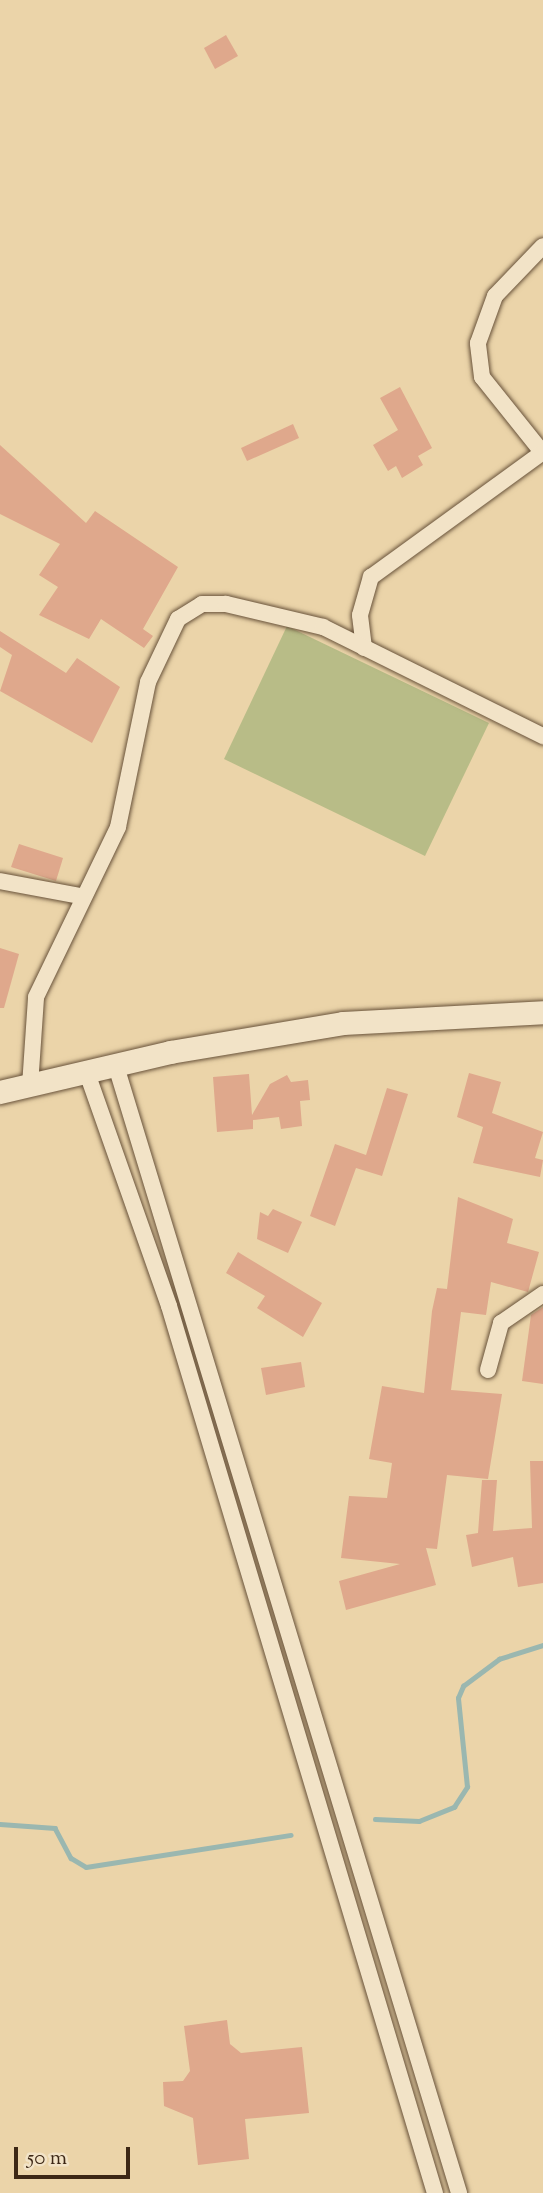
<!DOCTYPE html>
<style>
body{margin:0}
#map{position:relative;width:543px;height:2193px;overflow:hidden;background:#ebd4a9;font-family:"Sorts Mill Goudy",serif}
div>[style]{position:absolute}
.green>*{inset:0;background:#b8bc87}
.stream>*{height:4.5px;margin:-2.25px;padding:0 2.25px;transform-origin:2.25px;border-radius:2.25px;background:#9ab7b0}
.building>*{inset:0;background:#dfa88c}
.roads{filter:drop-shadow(0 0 2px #68523a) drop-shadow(0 0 2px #68523a)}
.minor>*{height:16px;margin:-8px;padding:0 8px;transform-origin:8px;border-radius:8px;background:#f2e3c7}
.secondary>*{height:23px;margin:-11.5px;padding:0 11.5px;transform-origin:11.5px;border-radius:11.5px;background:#f2e3c7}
span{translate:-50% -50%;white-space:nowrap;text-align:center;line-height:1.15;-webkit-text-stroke:5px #f2e3c7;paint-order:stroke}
.scale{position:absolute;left:14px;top:2147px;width:116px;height:32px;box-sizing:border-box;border:4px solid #3c2715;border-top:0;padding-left:9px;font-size:21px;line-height:24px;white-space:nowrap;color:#3c2715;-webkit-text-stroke:5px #f2e3c7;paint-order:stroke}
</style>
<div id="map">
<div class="green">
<div style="clip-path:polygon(287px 626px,489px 723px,425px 856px,224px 759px)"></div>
</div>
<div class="stream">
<div style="left:375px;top:1819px;width:44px;rotate:2.6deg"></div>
<div style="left:419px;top:1821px;width:38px;rotate:-22deg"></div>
<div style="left:454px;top:1807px;width:24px;rotate:-57deg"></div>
<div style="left:467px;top:1787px;width:89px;rotate:-95.8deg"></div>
<div style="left:458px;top:1698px;width:13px;rotate:-67deg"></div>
<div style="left:463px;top:1686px;width:45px;rotate:-36.9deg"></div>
<div style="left:499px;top:1659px;width:46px;rotate:-17.7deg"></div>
<div style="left:0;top:1824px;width:55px;rotate:4.2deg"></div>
<div style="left:55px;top:1828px;width:34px;rotate:62deg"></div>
<div style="left:71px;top:1858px;width:17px;rotate:31deg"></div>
<div style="left:86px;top:1867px;width:207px;rotate:-8.9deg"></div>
</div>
<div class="building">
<div style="clip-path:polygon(226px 35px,238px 56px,215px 69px,204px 48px)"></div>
<div style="clip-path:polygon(400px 387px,432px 448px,418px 456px,423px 465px,402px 478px,396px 466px,388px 471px,373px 445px,398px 430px,380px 398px)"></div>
<div style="clip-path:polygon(293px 424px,299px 438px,247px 461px,241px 448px)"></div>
<div style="clip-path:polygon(0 445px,86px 523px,95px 511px,178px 567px,143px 629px,153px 636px,144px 648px,101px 619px,89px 639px,39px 615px,58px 587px,39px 575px,60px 544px,0 514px)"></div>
<div style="clip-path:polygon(0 631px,66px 673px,77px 658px,120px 687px,92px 743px,0 691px,12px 655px,0 647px)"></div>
<div style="clip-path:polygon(19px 844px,63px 858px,56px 881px,11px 867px)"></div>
<div style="clip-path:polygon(0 948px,19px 954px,4px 1008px,0 1008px)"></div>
<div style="clip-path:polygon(469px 1073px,501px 1082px,492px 1113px,543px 1132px,535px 1158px,543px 1160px,540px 1177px,473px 1163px,483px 1127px,457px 1117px)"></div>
<div style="clip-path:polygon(249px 1074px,252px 1115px,270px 1084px,287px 1075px,291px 1082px,308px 1080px,310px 1100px,300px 1101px,302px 1126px,281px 1129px,279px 1117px,253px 1120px,253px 1129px,217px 1132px,213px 1077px)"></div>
<div style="clip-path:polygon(387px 1088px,408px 1094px,382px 1176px,356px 1168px,335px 1226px,310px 1216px,335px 1144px,366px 1155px)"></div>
<div style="clip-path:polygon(458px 1197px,513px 1219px,507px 1243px,539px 1252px,528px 1292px,491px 1282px,486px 1315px,461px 1312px,451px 1390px,502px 1394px,488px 1479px,447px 1475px,437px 1549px,426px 1548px,436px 1585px,346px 1610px,339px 1581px,400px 1564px,341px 1558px,349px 1496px,387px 1498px,392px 1463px,369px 1459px,382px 1386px,424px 1393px,432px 1311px,437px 1288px,447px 1289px)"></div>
<div style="clip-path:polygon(273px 1209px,302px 1222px,288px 1253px,257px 1239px,260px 1212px,268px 1216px)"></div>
<div style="clip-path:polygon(238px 1252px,322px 1303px,303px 1337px,257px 1308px,265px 1296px,226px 1273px)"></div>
<div style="clip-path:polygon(543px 1307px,543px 1384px,522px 1381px,531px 1315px)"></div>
<div style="clip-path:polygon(301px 1362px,305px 1387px,266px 1395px,261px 1368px)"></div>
<div style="clip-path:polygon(530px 1461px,543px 1461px,543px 1583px,518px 1587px,513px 1557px,472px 1567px,466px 1535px,478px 1533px,482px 1480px,497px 1480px,493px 1531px,532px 1528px)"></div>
<div style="clip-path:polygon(227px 2020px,230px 2044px,241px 2053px,302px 2047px,309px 2113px,245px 2119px,249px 2159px,198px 2165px,193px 2118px,164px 2106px,163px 2082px,183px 2081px,190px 2071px,184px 2026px)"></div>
</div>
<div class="roads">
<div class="minor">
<div style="left:542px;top:452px;width:96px;rotate:-128.7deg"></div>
<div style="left:482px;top:377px;width:34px;rotate:-97deg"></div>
<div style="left:478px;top:343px;width:50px;rotate:-70.1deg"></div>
<div style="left:495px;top:296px;width:69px;rotate:-46.2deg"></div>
<div style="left:364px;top:648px;width:33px;rotate:-97deg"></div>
<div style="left:360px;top:615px;width:40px;rotate:-74deg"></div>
<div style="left:371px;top:577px;width:213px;rotate:-36deg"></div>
<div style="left:0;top:881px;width:81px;rotate:10.6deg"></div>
<div style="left:116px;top:1066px;width:1178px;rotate:73.07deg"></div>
<div style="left:87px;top:1073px;width:247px;rotate:70.6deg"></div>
<div style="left:169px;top:1306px;width:926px;rotate:73.31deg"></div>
<div style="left:30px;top:1086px;width:89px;rotate:-86.1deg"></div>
<div style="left:36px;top:997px;width:189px;rotate:-64.2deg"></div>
<div style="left:118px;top:827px;width:148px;rotate:-78.3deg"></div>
<div style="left:148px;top:682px;width:70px;rotate:-64.5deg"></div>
<div style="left:178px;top:619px;width:28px;rotate:-32deg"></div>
<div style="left:202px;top:604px;width:24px"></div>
<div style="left:226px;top:604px;width:100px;rotate:13.3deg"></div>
<div style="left:323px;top:627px;width:246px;rotate:26.4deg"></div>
<div style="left:488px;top:1370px;width:49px;rotate:-74.5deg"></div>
<div style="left:501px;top:1323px;width:51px;rotate:-34.6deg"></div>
</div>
<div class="secondary">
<div style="left:0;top:1092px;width:175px;rotate:-13.2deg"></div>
<div style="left:170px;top:1052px;width:175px;rotate:-9.5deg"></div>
<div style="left:343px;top:1023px;width:200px;rotate:-3.1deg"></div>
</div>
</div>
<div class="scale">50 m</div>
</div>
